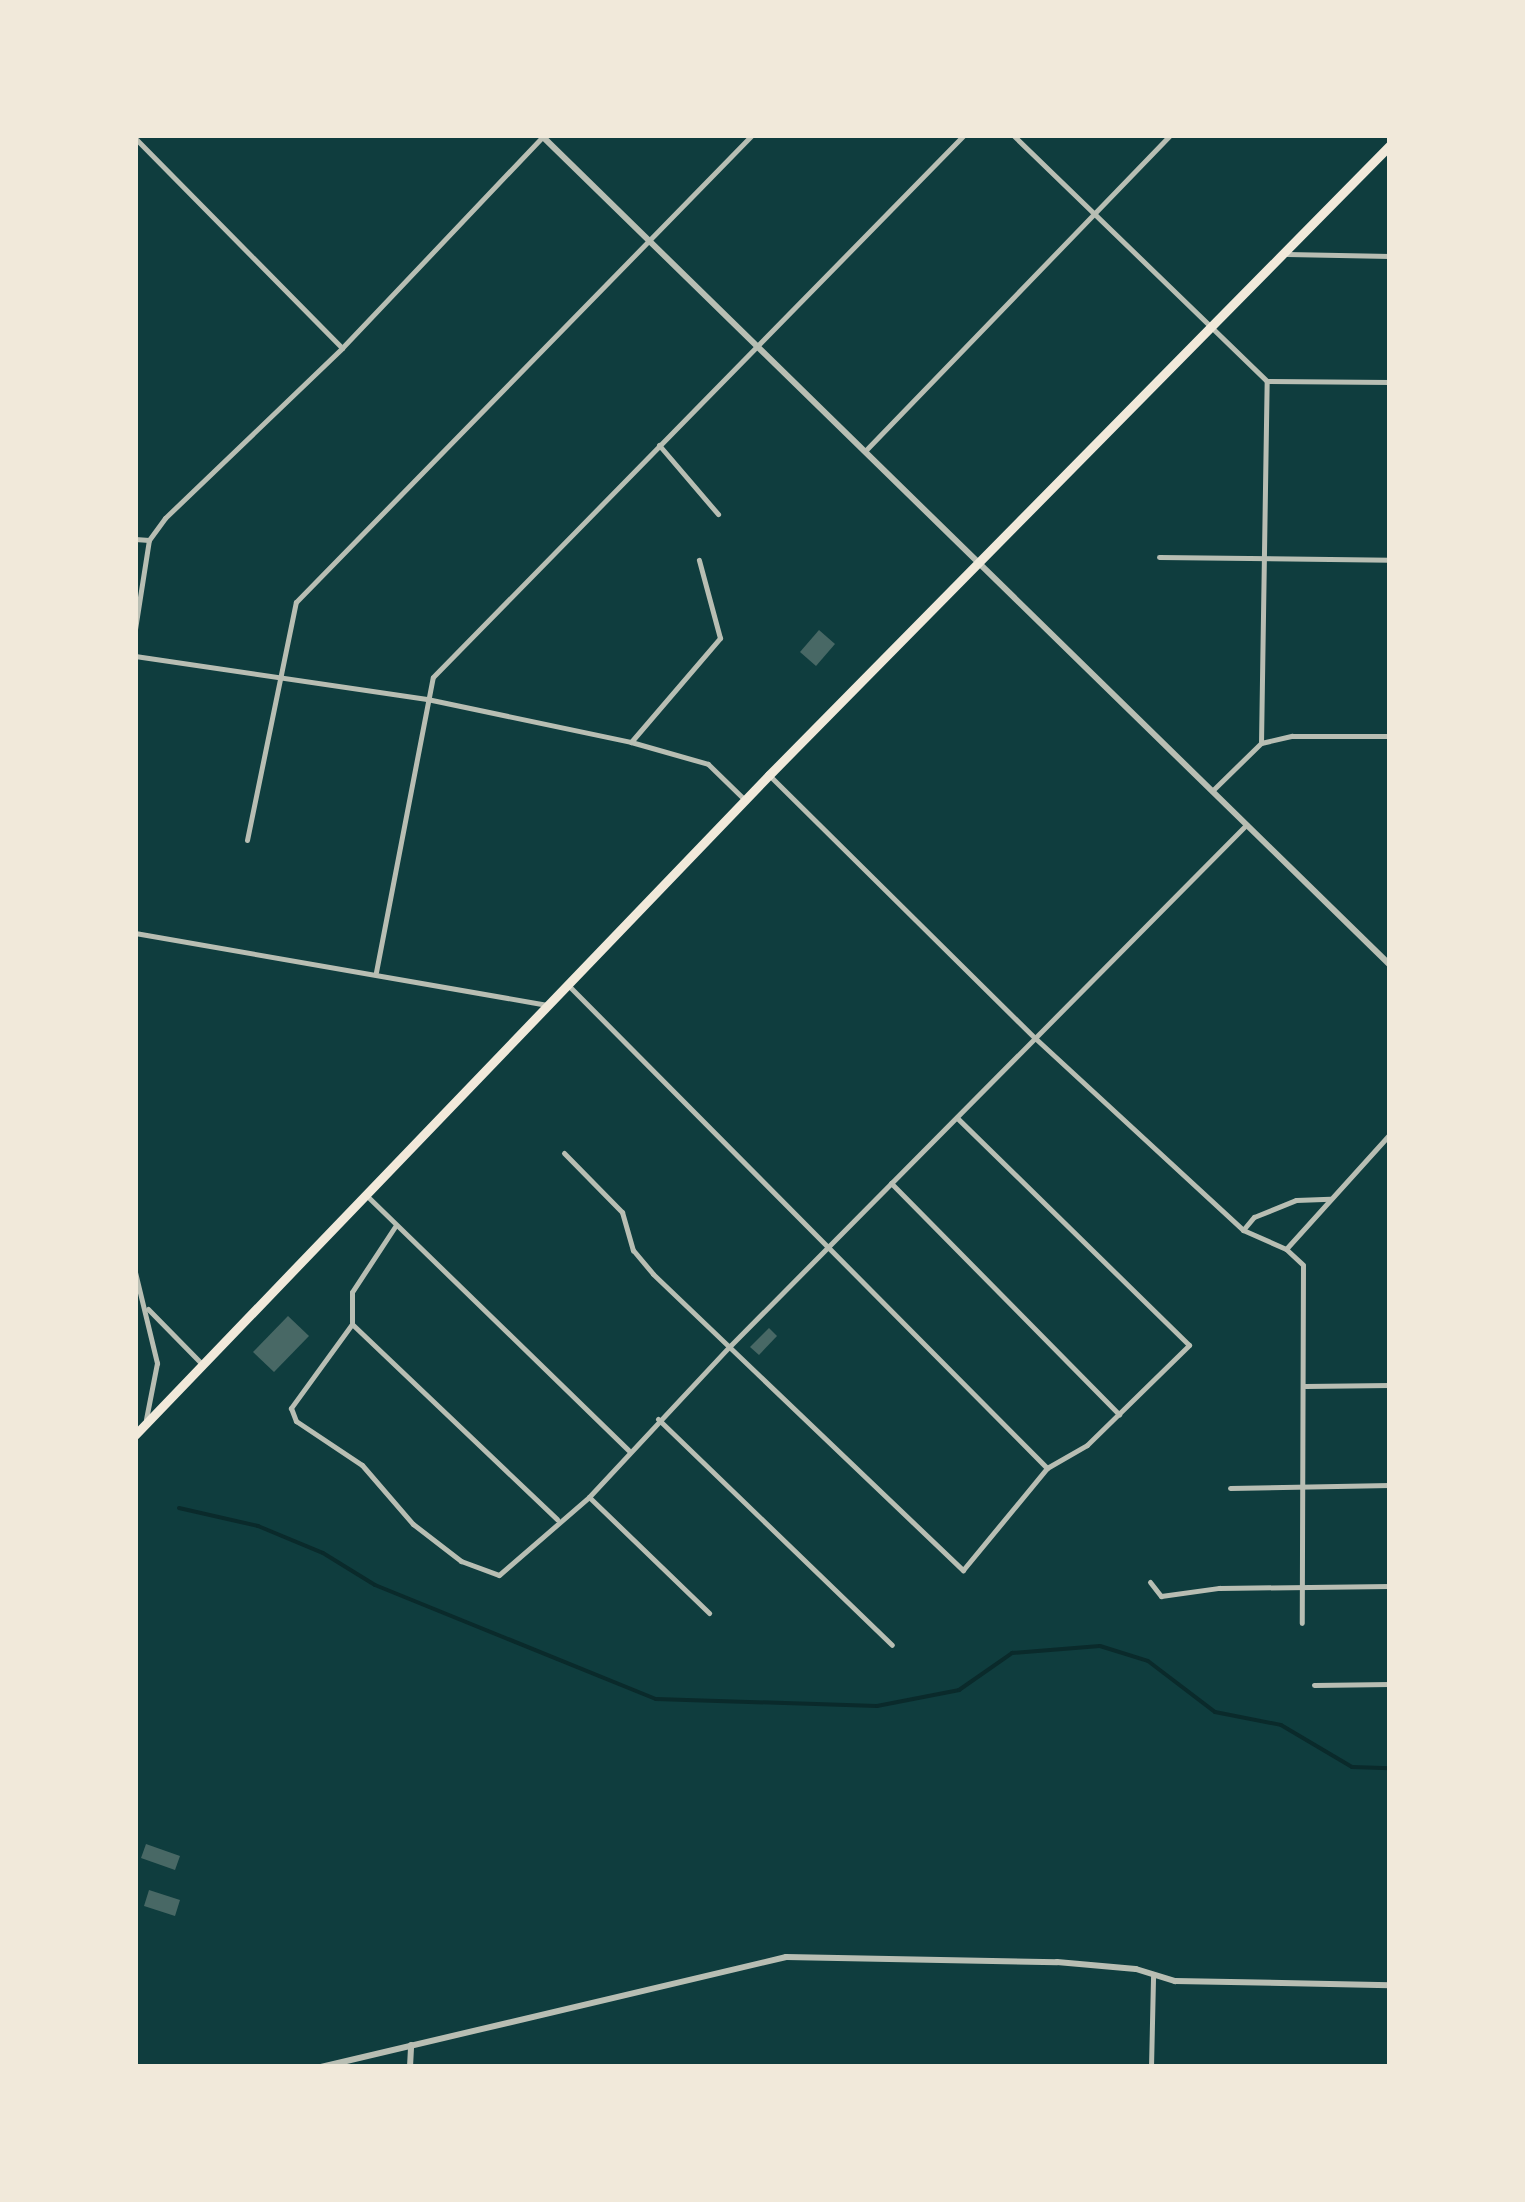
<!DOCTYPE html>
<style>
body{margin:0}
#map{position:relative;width:1525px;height:2202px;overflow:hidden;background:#0f3d3e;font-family:"Noto Sans",sans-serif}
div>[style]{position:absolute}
.stream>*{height:4px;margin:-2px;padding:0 2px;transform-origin:2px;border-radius:2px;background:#0a2a2b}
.building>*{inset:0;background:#486865}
.minor>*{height:5px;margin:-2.5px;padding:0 2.5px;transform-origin:2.5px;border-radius:2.5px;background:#b8beb3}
.tertiary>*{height:6px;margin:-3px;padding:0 3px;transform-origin:3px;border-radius:3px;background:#b8beb3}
.primary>*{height:9px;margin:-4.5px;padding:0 4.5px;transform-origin:4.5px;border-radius:4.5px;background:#f1e9da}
span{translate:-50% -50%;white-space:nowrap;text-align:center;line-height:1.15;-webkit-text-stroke:10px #f1e9da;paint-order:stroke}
.frame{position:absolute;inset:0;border:138px solid #f1e9da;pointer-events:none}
</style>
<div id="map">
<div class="stream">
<div style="left:179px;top:1508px;width:81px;rotate:12.8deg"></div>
<div style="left:258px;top:1526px;width:70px;rotate:22.6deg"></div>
<div style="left:323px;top:1553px;width:61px;rotate:31.6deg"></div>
<div style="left:375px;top:1585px;width:303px;rotate:22.1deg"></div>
<div style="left:656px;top:1699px;width:221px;rotate:1.8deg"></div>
<div style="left:877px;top:1706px;width:84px;rotate:-11deg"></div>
<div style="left:959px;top:1690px;width:65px;rotate:-34.9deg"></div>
<div style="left:1012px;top:1653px;width:88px;rotate:-4.5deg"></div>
<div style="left:1100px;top:1646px;width:50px;rotate:17.4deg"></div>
<div style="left:1148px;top:1661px;width:84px;rotate:37.3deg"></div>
<div style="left:1215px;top:1712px;width:67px;rotate:11.1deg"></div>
<div style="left:1281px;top:1725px;width:82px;rotate:30.6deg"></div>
<div style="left:1352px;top:1767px;width:38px;rotate:2deg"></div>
</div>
<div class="building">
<div style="clip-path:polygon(819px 630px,835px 644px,816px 666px,800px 652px)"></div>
<div style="clip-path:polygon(288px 1316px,309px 1336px,274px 1372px,253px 1352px)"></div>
<div style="clip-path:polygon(769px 1328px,777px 1336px,759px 1355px,750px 1347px)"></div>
<div style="clip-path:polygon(146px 1844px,180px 1856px,175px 1870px,141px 1858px)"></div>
<div style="clip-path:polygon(149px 1890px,180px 1900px,175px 1916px,144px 1906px)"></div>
</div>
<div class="minor">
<div style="left:1013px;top:135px;width:354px;rotate:44.1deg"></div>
<div style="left:1267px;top:381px;width:123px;rotate:0.5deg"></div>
<div style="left:135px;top:138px;width:295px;rotate:45.4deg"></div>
<div style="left:1287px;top:254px;width:103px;rotate:1.1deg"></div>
<div style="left:659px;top:445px;width:91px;rotate:49.5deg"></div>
<div style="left:865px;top:451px;width:439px;rotate:-46deg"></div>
<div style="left:135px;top:539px;width:14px;rotate:4deg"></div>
<div style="left:1159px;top:557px;width:231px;rotate:0.7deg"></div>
<div style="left:135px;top:629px;width:90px;rotate:-81.1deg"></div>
<div style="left:149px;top:540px;width:27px;rotate:-54deg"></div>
<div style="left:165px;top:518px;width:245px;rotate:-43.8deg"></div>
<div style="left:342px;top:348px;width:291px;rotate:-46.5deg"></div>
<div style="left:135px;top:656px;width:295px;rotate:8.4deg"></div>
<div style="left:427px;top:699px;width:208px;rotate:11.9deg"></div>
<div style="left:631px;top:742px;width:80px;rotate:15.9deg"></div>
<div style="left:708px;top:764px;width:53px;rotate:44.2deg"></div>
<div style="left:631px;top:742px;width:137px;rotate:-49.4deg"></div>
<div style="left:720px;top:638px;width:81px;rotate:-105.1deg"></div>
<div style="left:1261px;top:743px;width:362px;rotate:-89.1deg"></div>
<div style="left:769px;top:775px;width:374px;rotate:44.7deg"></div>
<div style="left:1035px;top:1038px;width:283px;rotate:42.7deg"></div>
<div style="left:1243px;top:1230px;width:47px;rotate:23.8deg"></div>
<div style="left:1286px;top:1249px;width:23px;rotate:43deg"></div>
<div style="left:1303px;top:1265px;width:358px;rotate:90.2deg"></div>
<div style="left:1212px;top:791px;width:69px;rotate:-44.4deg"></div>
<div style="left:1261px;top:743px;width:32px;rotate:-13deg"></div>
<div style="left:1292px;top:736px;width:98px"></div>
<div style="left:247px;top:840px;width:243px;rotate:-78.4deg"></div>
<div style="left:296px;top:602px;width:653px;rotate:-45.68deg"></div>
<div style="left:135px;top:933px;width:417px;rotate:9.9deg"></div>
<div style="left:376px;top:972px;width:300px;rotate:-79.1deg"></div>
<div style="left:433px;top:677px;width:759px;rotate:-45.59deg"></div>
<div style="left:569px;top:986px;width:679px;rotate:45.24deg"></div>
<div style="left:564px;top:1153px;width:83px;rotate:45.5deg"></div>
<div style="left:622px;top:1212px;width:40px;rotate:74deg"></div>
<div style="left:633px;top:1250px;width:31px;rotate:50deg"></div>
<div style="left:653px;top:1274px;width:429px;rotate:43.7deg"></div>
<div style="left:963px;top:1570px;width:132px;rotate:-50.5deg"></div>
<div style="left:1047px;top:1468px;width:46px;rotate:-29.9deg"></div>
<div style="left:1087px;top:1445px;width:143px;rotate:-44.4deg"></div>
<div style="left:1189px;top:1345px;width:325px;rotate:-135.6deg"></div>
<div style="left:891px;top:1183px;width:325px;rotate:45.4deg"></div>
<div style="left:365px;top:1194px;width:367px;rotate:44.2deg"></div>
<div style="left:396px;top:1225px;width:80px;rotate:123.3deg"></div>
<div style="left:352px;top:1292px;width:32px;rotate:90deg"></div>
<div style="left:352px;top:1324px;width:283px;rotate:43.6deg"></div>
<div style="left:1243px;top:1230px;width:17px;rotate:-50deg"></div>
<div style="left:1254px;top:1217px;width:45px;rotate:-22deg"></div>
<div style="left:1296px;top:1200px;width:34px;rotate:-2deg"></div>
<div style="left:1286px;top:1249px;width:155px;rotate:-47.9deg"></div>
<div style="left:135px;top:1272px;width:94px;rotate:76.4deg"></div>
<div style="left:157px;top:1363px;width:57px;rotate:101.1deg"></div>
<div style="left:148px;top:1309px;width:77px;rotate:45.5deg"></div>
<div style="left:352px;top:1324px;width:104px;rotate:126deg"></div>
<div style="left:291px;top:1408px;width:14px;rotate:69deg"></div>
<div style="left:296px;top:1421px;width:79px;rotate:33.7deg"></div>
<div style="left:362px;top:1465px;width:78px;rotate:49.2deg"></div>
<div style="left:413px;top:1524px;width:61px;rotate:37.6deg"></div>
<div style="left:461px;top:1561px;width:40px;rotate:20.2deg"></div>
<div style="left:499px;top:1575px;width:119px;rotate:-40.9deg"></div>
<div style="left:589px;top:1497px;width:207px;rotate:-47deg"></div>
<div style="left:730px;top:1346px;width:733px;rotate:-45.28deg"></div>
<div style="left:1305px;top:1386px;width:85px;rotate:-0.7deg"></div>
<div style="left:658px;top:1419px;width:325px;rotate:44deg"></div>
<div style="left:1230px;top:1488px;width:160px;rotate:-1.1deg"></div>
<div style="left:589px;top:1497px;width:167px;rotate:44deg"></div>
<div style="left:1150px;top:1582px;width:18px;rotate:52deg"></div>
<div style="left:1161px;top:1596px;width:59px;rotate:-7.9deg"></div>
<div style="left:1219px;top:1588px;width:171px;rotate:-0.7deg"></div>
<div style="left:1314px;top:1685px;width:76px;rotate:-0.8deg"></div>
<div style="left:1151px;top:2067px;width:91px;rotate:-88.7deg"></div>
</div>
<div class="tertiary">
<div style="left:541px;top:135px;width:1187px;rotate:44.35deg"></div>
<div style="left:321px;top:2067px;width:478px;rotate:-13.3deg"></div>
<div style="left:786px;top:1957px;width:271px;rotate:1.1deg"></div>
<div style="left:1057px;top:1962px;width:79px;rotate:5.1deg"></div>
<div style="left:1136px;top:1969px;width:41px;rotate:17.1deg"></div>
<div style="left:1175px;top:1981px;width:215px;rotate:1.1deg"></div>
<div style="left:410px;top:2067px;width:22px;rotate:-87deg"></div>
</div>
<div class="primary">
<div style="left:135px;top:1435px;width:915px;rotate:-46.15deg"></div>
<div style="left:769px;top:775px;width:885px;rotate:-45.41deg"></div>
</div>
<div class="frame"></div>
</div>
